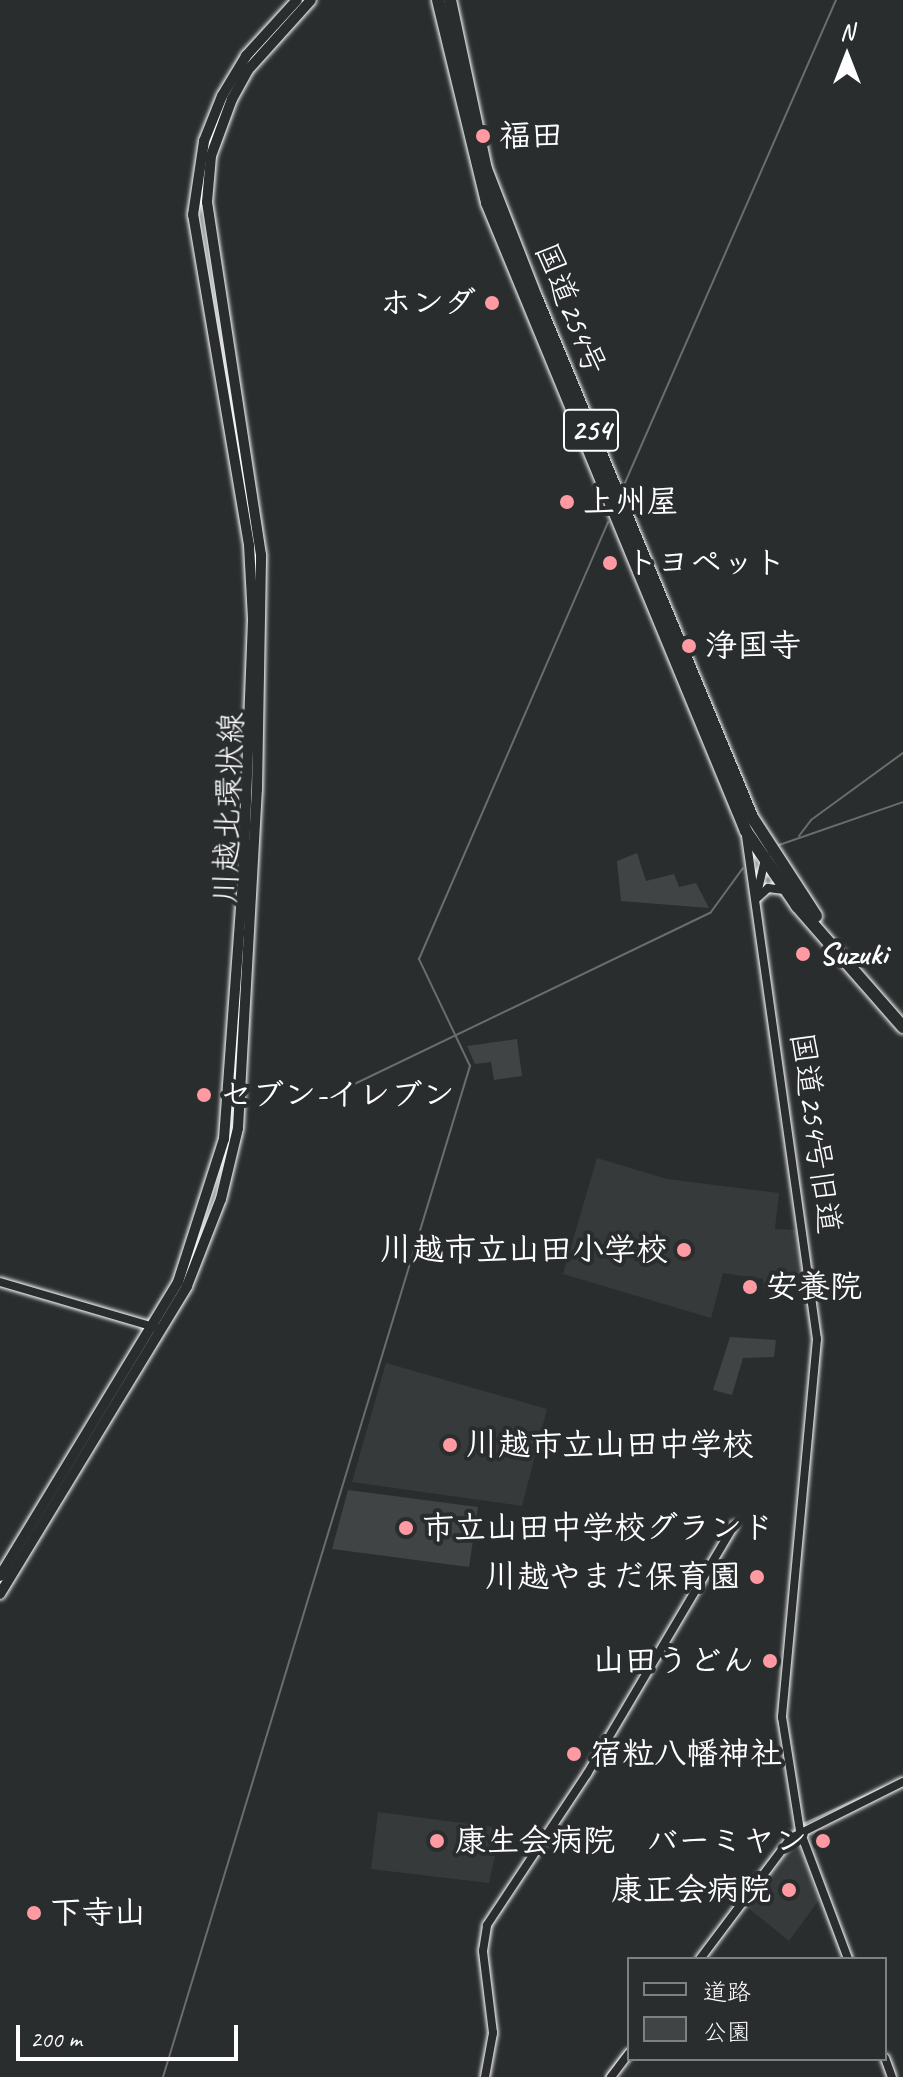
<!DOCTYPE html>
<meta charset="utf-8">
<style>
body{margin:0}
#map{position:relative;width:903px;height:2077px;overflow:hidden;background:#2a2d2e;font-family:Caveat,"Klee One",sans-serif}
div>[style]{position:absolute}
.built>*{inset:0;background:#373a3b}
.green>*{inset:0;background:#414445}
.stream>*{height:2px;margin:-1px;padding:0 1px;transform-origin:1px;border-radius:1px;background:#6a6c6d}
.roads{filter:drop-shadow(0 0 2px #fff) drop-shadow(0 0 2px #fff)}
.minor>*{height:8px;margin:-4px;padding:0 4px;transform-origin:4px;border-radius:4px;background:#2a2d2e}
.major>*{height:10px;margin:-5px;padding:0 5px;transform-origin:5px;border-radius:5px;background:#2a2d2e}
.highway>*{height:12px;margin:-6px;padding:0 6px;transform-origin:6px;border-radius:6px;background:#2a2d2e}
.dots>*{width:22px;height:22px;translate:-50% -50%;box-sizing:border-box;border:4px solid #2a2d2e;border-radius:50%}
span{translate:-50% -50%;white-space:nowrap;text-align:center;line-height:1.15;-webkit-text-stroke:8px #2a2d2e;paint-order:stroke}
.shield-label span{padding:2px 6px;background:#2a2d2e;border:2px solid;border-radius:6px;-webkit-text-stroke-width:0}
.shield-label{font-size:30px;color:#fff;font-weight:700}
.poi-label{font-size:32px;color:#fff;font-weight:700}
.left{translate:0 -50%;text-align:left}
.right{translate:-100% -50%;text-align:right}
.street-label{font-size:32px;color:#fff}
.legend{position:absolute;left:627px;top:1957px;width:260px;height:104px;box-sizing:border-box;background:#2a2d2e;border:2px solid #7f8182;margin:0;padding:10px 14px;list-style:none;font-size:24px;color:#fff}
.legend li{display:flex;align-items:center;gap:16px;height:40px}
.legend b{width:40px;border:2px solid #7f8182}
.north{position:absolute;left:807px;top:16px;width:80px;height:80px;-webkit-text-stroke:6px #2a2d2e;paint-order:stroke;rotate:0deg;font-size:22px;font-weight:700;line-height:32px;text-align:center;color:#fff}
.north::after{content:'';display:block;margin:auto;width:28px;height:36px;background:#fff;clip-path:polygon(50% 0,100% 100%,50% 72%,0 100%)}
.scale{position:absolute;left:16px;top:2025px;width:222px;height:36px;box-sizing:border-box;border:4px solid #fff;border-top:0;padding-left:10px;font-size:24px;line-height:28px;white-space:nowrap;color:#fff;-webkit-text-stroke:6px #2a2d2e;paint-order:stroke}
</style>
<div id="map">
<div class="built">
<div style="clip-path:polygon(597px 1158px,667px 1179px,779px 1193px,775px 1229px,798px 1230px,806px 1287px,764px 1289px,763px 1279px,723px 1273px,711px 1318px,563px 1274px)"></div>
<div style="clip-path:polygon(386px 1363px,547px 1409px,522px 1506px,352px 1482px)"></div>
<div style="clip-path:polygon(378px 1812px,501px 1828px,489px 1883px,371px 1869px)"></div>
<div style="clip-path:polygon(792px 1845px,800px 1847px,819px 1900px,789px 1941px,746px 1906px)"></div>
</div>
<div class="green">
<div style="clip-path:polygon(637px 853px,646px 881px,674px 874px,679px 887px,696px 883px,709px 908px,621px 901px,617px 861px)"></div>
<div style="clip-path:polygon(517px 1039px,522px 1076px,494px 1080px,491px 1062px,475px 1064px,467px 1046px)"></div>
<div style="clip-path:polygon(730px 1337px,776px 1340px,774px 1357px,743px 1358px,732px 1395px,713px 1390px)"></div>
<div style="clip-path:polygon(348px 1490px,478px 1507px,469px 1567px,332px 1549px)"></div>
</div>
<div class="stream">
<div style="left:624px;top:485px;width:529px;rotate:-66.39deg"></div>
<div style="left:799px;top:836px;width:20px;rotate:-53deg"></div>
<div style="left:811px;top:820px;width:114px;rotate:-36.1deg"></div>
<div style="left:779px;top:845px;width:131px;rotate:-19.1deg"></div>
<div style="left:344px;top:1089px;width:407px;rotate:-25.7deg"></div>
<div style="left:711px;top:912px;width:54px;rotate:-54deg"></div>
<div style="left:803px;top:1824px;width:89px;rotate:-24.6deg"></div>
<div style="left:720px;top:1926px;width:98px;rotate:-52.9deg"></div>
<div style="left:163px;top:2077px;width:1057px;rotate:-73.11deg"></div>
<div style="left:470px;top:1066px;width:119px;rotate:-115.5deg"></div>
<div style="left:419px;top:959px;width:476px;rotate:-66.6deg"></div>
<div style="left:605px;top:2077px;width:39px;rotate:-52deg"></div>
</div>
<div class="roads">
<div class="minor">
<div style="left:746px;top:836px;width:508px;rotate:81.97deg"></div>
<div style="left:817px;top:1339px;width:380px;rotate:95.3deg"></div>
<div style="left:782px;top:1717px;width:115px;rotate:81deg"></div>
<div style="left:800px;top:1831px;width:137px;rotate:69.4deg"></div>
<div style="left:757px;top:894px;width:39px;rotate:-77deg"></div>
<div style="left:757px;top:898px;width:15px;rotate:-42deg"></div>
<div style="left:768px;top:888px;width:16px;rotate:7deg"></div>
<div style="left:0;top:1282px;width:164px;rotate:16.3deg"></div>
<div style="left:700px;top:1959px;width:151px;rotate:-53.1deg"></div>
<div style="left:791px;top:1838px;width:125px;rotate:-26.6deg"></div>
<div style="left:885px;top:2058px;width:20px;rotate:70deg"></div>
<div style="left:485px;top:2077px;width:45px;rotate:-79.7deg"></div>
<div style="left:493px;top:2033px;width:83px;rotate:-97deg"></div>
<div style="left:483px;top:1951px;width:26px;rotate:-81deg"></div>
<div style="left:487px;top:1925px;width:181px;rotate:-56.5deg"></div>
<div style="left:587px;top:1774px;width:289px;rotate:-59.4deg"></div>
<div style="left:611px;top:2077px;width:30px;rotate:-53deg"></div>
</div>
<div class="major">
<div style="left:0;top:1576px;width:344px;rotate:-58.8deg"></div>
<div style="left:178px;top:1282px;width:150px;rotate:-72.2deg"></div>
<div style="left:224px;top:1139px;width:260px;rotate:-85.8deg"></div>
<div style="left:243px;top:880px;width:261px;rotate:-87.8deg"></div>
<div style="left:253px;top:619px;width:74px;rotate:-93.1deg"></div>
<div style="left:249px;top:545px;width:335px;rotate:-99.6deg"></div>
<div style="left:193px;top:215px;width:75px;rotate:-81.5deg"></div>
<div style="left:204px;top:141px;width:48px;rotate:-68.2deg"></div>
<div style="left:222px;top:96px;width:47px;rotate:-59deg"></div>
<div style="left:246px;top:56px;width:76px;rotate:-47.7deg"></div>
<div style="left:0;top:1594px;width:360px;rotate:-58.7deg"></div>
<div style="left:187px;top:1286px;width:93px;rotate:-68.7deg"></div>
<div style="left:221px;top:1199px;width:73px;rotate:-76.5deg"></div>
<div style="left:238px;top:1128px;width:339px;rotate:-86.8deg"></div>
<div style="left:257px;top:790px;width:235px;rotate:-89deg"></div>
<div style="left:261px;top:555px;width:357px;rotate:-98.7deg"></div>
<div style="left:207px;top:202px;width:46px;rotate:-85deg"></div>
<div style="left:211px;top:156px;width:61px;rotate:-69.8deg"></div>
<div style="left:232px;top:99px;width:33px;rotate:-61deg"></div>
<div style="left:248px;top:70px;width:94px;rotate:-48deg"></div>
</div>
<div class="highway">
<div style="left:438px;top:0;width:209px;rotate:76.4deg"></div>
<div style="left:487px;top:203px;width:679px;rotate:67.59deg"></div>
<div style="left:746px;top:831px;width:91px;rotate:55.8deg"></div>
<div style="left:797px;top:906px;width:161px;rotate:48.8deg"></div>
<div style="left:450px;top:0;width:173px;rotate:78deg"></div>
<div style="left:486px;top:169px;width:137px;rotate:68.7deg"></div>
<div style="left:536px;top:297px;width:563px;rotate:67.44deg"></div>
<div style="left:752px;top:817px;width:118px;rotate:57.1deg"></div>
</div>
</div>
<div class="dots">
<div style="left:483px;top:136px;background:#ff9aa2"></div>
<div style="left:492px;top:303px;background:#ff9aa2"></div>
<div style="left:567px;top:502px;background:#ff9aa2"></div>
<div style="left:610px;top:563px;background:#ff9aa2"></div>
<div style="left:689px;top:646px;background:#ff9aa2"></div>
<div style="left:803px;top:954px;background:#ff9aa2"></div>
<div style="left:204px;top:1095px;background:#ff9aa2"></div>
<div style="left:684px;top:1250px;background:#ff9aa2"></div>
<div style="left:750px;top:1287px;background:#ff9aa2"></div>
<div style="left:450px;top:1445px;background:#ff9aa2"></div>
<div style="left:406px;top:1528px;background:#ff9aa2"></div>
<div style="left:757px;top:1577px;background:#ff9aa2"></div>
<div style="left:770px;top:1661px;background:#ff9aa2"></div>
<div style="left:574px;top:1754px;background:#ff9aa2"></div>
<div style="left:437px;top:1841px;background:#ff9aa2"></div>
<div style="left:823px;top:1841px;background:#ff9aa2"></div>
<div style="left:789px;top:1890px;background:#ff9aa2"></div>
<div style="left:34px;top:1913px;background:#ff9aa2"></div>
</div>
<div class="shield-label">
<span style="left:591px;top:430px">254</span>
</div>
<div class="poi-label">
<span class="left" style="left:499px;top:136px">福田</span>
<span class="right" style="left:476px;top:303px">ホンダ</span>
<span class="left" style="left:583px;top:502px">上州屋</span>
<span class="left" style="left:626px;top:563px">トヨペット</span>
<span class="left" style="left:705px;top:646px">浄国寺</span>
<span class="left" style="left:819px;top:954px">Suzuki</span>
<span class="left" style="left:220px;top:1095px">セブン-イレブン</span>
<span class="right" style="left:668px;top:1250px">川越市立山田小学校</span>
<span class="left" style="left:766px;top:1287px">安養院</span>
<span class="left" style="left:466px;top:1445px">川越市立山田中学校</span>
<span class="left" style="left:422px;top:1528px">市立山田中学校グランド</span>
<span class="right" style="left:741px;top:1577px">川越やまだ保育園</span>
<span class="right" style="left:754px;top:1661px">山田うどん</span>
<span class="left" style="left:590px;top:1754px">宿粒八幡神社</span>
<span class="left" style="left:455px;top:1841px">康生会病院</span>
<span class="right" style="left:807px;top:1841px">バーミヤン</span>
<span class="right" style="left:771px;top:1890px">康正会病院</span>
<span class="left" style="left:50px;top:1913px">下寺山</span>
</div>
<div class="street-label">
<span style="left:570px;top:309px;rotate:68deg">国道254号</span>
<span style="left:229px;top:808px;rotate:-88deg">川越北環状線</span>
<span style="left:815px;top:1133px;rotate:82deg">国道254号旧道</span>
</div>
<ul class="legend">
<li><b style="height:10px;background:#2a2d2e"></b>道路</li>
<li><b style="height:22px;background:#414445"></b>公園</li>
</ul>
<div class="north">N</div>
<div class="scale">200 m</div>
</div>
